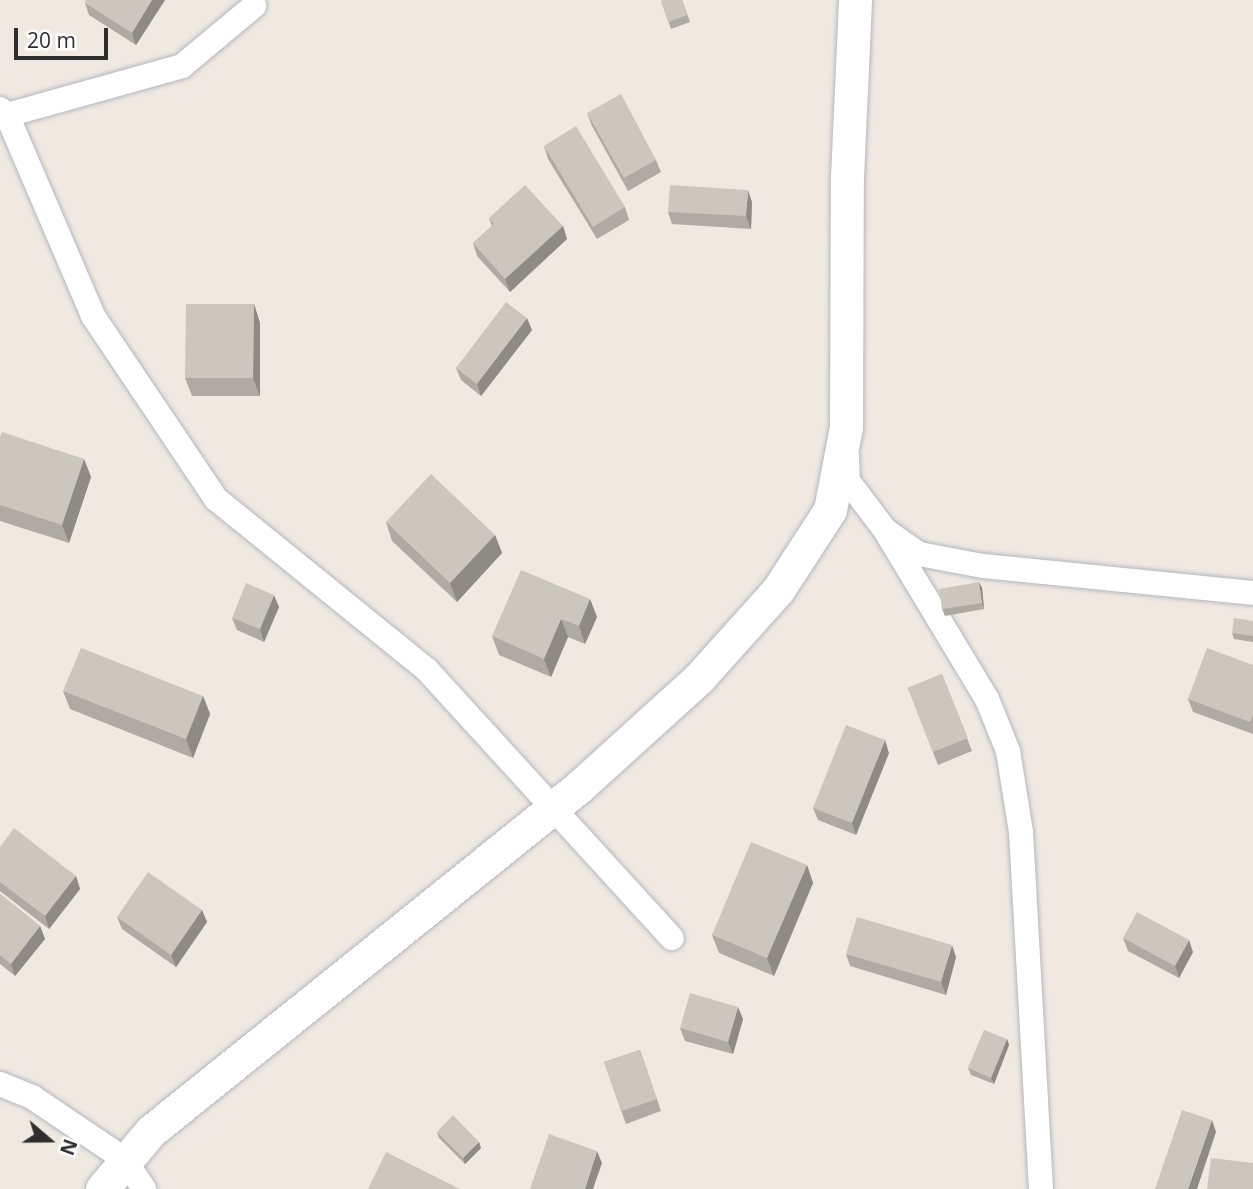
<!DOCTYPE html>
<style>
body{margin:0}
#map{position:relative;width:1253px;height:1189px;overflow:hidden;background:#efe9e1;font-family:"Open Sans",sans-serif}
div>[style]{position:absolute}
.roads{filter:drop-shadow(0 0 2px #b4b7c1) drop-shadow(0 0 2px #b4b7c1)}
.street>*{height:24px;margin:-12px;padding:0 12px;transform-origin:12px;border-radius:12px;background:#fff}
.secondary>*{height:33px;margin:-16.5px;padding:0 16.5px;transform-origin:16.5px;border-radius:16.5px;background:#fff}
.wall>*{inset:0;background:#afaba4}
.shaded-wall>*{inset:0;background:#8e8b86}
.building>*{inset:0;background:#cbc7bf}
span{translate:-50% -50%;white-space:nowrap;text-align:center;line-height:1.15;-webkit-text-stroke:5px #fff;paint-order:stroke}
.north{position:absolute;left:14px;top:1105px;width:70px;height:70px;-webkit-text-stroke:5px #fff;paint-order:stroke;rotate:110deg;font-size:19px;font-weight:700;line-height:28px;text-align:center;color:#2e2e2e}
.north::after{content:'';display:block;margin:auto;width:24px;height:32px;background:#2e2e2e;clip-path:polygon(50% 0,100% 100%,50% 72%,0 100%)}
.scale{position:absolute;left:14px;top:28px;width:94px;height:32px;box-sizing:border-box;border:4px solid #2e2e2e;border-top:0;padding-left:9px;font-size:21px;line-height:24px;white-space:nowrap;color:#2e2e2e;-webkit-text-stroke:5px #fff;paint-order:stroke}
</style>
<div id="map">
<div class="roads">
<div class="street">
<div style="left:0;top:109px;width:9px;rotate:41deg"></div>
<div style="left:7px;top:115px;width:219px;rotate:66.8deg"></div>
<div style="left:93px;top:316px;width:220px;rotate:56.1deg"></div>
<div style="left:216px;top:499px;width:272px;rotate:39deg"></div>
<div style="left:427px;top:670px;width:363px;rotate:47.6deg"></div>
<div style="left:7px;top:115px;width:182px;rotate:-15.6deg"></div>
<div style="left:182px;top:66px;width:94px;rotate:-39.8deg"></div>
<div style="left:847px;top:456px;width:25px;rotate:88deg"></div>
<div style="left:848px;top:481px;width:61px;rotate:52.9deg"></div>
<div style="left:885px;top:530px;width:42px;rotate:35.2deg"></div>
<div style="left:919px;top:554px;width:65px;rotate:10.6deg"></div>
<div style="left:983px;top:566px;width:271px;rotate:5.7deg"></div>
<div style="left:885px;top:530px;width:197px;rotate:58.9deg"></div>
<div style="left:987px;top:699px;width:56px;rotate:68deg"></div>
<div style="left:1008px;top:751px;width:82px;rotate:80.9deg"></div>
<div style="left:1021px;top:832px;width:358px;rotate:86.8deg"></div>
<div style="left:0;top:1084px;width:35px;rotate:22deg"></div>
<div style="left:32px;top:1097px;width:111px;rotate:34deg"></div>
<div style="left:124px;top:1159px;width:36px;rotate:56deg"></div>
</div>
<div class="secondary">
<div style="left:102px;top:1189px;width:76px;rotate:-49.8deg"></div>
<div style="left:151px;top:1131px;width:549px;rotate:-38.79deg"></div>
<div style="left:579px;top:787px;width:162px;rotate:-42.2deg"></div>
<div style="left:699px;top:678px;width:118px;rotate:-48.1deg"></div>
<div style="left:778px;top:590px;width:95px;rotate:-57deg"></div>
<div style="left:830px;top:510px;width:85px;rotate:-79.1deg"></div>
<div style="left:846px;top:427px;width:250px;rotate:-89.8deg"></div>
<div style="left:847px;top:177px;width:177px;rotate:-87.4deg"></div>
</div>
</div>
<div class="wall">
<div style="clip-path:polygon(165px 0,136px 45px,89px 15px,85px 3px)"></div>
<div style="clip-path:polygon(682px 0,690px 22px,671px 29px,661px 1px)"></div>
<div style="clip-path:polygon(587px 113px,656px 160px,661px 172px,628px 191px,592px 126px)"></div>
<div style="clip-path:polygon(544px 146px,625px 207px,629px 220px,597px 239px,548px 159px)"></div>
<div style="clip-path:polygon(752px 202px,751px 229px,672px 224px,668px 212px)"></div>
<div style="clip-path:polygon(489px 218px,563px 226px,567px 239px,510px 292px,477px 256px,473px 243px,492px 226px)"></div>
<div style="clip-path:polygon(254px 304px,260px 323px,260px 396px,192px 396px,185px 378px)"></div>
<div style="clip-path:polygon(532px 330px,481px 396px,461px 380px,456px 368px)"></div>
<div style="clip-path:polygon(0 437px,84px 459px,91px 477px,69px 543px,0 521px)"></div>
<div style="clip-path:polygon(386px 522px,495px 535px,502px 553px,457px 602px,392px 541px)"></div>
<div style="clip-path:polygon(979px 582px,982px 588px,984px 609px,945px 616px,942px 609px)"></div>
<div style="clip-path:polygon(590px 599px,597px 617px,585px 644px,568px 637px,551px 677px,499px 655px,492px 636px)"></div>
<div style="clip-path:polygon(279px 607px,264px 642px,237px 630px,232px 618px)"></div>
<div style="clip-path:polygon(1253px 621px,1253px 642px,1234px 639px,1232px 633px)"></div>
<div style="clip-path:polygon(1253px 665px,1253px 734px,1193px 712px,1188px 699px)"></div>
<div style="clip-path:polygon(942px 674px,972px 751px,938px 765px,908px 688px)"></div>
<div style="clip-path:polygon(63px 691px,203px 696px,210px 714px,193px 758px,70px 709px)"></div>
<div style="clip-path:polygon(889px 753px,856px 835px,818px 820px,813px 808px)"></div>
<div style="clip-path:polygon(0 847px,76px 876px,80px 889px,49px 929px,0 891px)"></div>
<div style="clip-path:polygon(807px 865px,813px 883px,774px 976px,719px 953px,712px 935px)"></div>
<div style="clip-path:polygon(0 894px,40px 926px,45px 939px,15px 976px,0 964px)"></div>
<div style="clip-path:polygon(202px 910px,207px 922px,176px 967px,122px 929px,117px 917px)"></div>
<div style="clip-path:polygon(1123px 938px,1193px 952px,1179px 978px,1128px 951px)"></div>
<div style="clip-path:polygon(846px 954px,956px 957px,946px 995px,850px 966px)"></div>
<div style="clip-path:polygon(743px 1019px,733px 1054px,685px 1041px,680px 1028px)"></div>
<div style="clip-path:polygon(1007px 1039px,1009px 1045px,994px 1084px,971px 1075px,968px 1068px)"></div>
<div style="clip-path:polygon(640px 1050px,661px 1111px,626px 1124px,604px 1062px)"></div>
<div style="clip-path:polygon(437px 1132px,479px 1142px,481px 1148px,465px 1164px,439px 1138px)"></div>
</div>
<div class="shaded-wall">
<div style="clip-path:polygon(152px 0,165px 0,136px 45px,132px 33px)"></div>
<div style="clip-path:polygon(748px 190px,752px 202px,751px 229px,746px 216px)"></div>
<div style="clip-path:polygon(563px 226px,567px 239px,510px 292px,505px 279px)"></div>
<div style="clip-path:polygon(254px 304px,260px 323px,260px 396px,253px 378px)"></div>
<div style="clip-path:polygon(527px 318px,532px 330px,481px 396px,477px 384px)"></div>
<div style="clip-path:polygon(84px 459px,91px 477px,69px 543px,62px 525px)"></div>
<div style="clip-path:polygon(495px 535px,502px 553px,457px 602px,450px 583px)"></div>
<div style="clip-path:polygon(979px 582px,982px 588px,984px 609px,982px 603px)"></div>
<div style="clip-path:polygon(274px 595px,279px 607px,264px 642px,260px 629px)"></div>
<div style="clip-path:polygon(590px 599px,597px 617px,585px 644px,579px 626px)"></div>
<div style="clip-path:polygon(561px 619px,568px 637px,551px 677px,544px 659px)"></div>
<div style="clip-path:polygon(203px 696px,210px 714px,193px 758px,186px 739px)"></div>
<div style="clip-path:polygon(885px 740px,889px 753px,856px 835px,852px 823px)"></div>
<div style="clip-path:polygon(807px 865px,813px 883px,774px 976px,767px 958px)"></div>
<div style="clip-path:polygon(76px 876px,80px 889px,49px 929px,45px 916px)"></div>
<div style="clip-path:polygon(202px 910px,207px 922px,176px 967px,171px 955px)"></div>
<div style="clip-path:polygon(40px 926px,45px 939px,15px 976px,11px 964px)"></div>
<div style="clip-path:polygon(1189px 940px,1193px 952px,1179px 978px,1175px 966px)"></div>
<div style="clip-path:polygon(952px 945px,956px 957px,946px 995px,941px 982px)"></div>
<div style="clip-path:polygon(738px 1007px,743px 1019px,733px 1054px,728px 1042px)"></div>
<div style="clip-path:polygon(1007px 1039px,1009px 1045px,994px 1084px,991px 1078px)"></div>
<div style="clip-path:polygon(1212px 1120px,1216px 1132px,1197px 1189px,1188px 1189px)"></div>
<div style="clip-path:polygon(479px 1142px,481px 1148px,465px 1164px,463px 1158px)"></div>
<div style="clip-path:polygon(597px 1151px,602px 1163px,593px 1189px,585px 1189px)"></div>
</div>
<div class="building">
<div style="clip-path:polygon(86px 0,152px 0,132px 33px,85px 3px)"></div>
<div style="clip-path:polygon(663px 0,682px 0,687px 15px,669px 22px,661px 1px)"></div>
<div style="clip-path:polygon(621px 94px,656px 160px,624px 178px,587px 113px)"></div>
<div style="clip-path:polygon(576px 126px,625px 207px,593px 227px,544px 146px)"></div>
<div style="clip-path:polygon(525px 185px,563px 226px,505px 279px,473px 243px,494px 224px,489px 218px)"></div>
<div style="clip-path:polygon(670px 185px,748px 190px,746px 216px,668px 212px)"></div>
<div style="clip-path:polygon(506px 302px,527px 318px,477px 384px,456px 368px)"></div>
<div style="clip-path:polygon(186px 304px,254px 304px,253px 378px,185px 378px)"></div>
<div style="clip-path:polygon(2px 432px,84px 459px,62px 525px,0 505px,0 437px)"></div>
<div style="clip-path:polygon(431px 474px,495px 535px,450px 583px,386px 522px)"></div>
<div style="clip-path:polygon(521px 570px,590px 599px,579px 626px,561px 619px,544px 659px,492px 636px)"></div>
<div style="clip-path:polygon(979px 582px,982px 603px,942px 609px,939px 589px)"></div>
<div style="clip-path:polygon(246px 583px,274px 595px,260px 629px,232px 618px)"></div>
<div style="clip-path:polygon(1234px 618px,1253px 621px,1253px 636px,1232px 633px)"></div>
<div style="clip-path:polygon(81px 648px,203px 696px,186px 739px,63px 691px)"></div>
<div style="clip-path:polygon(1207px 648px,1253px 665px,1253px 715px,1250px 722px,1188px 699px)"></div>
<div style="clip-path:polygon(942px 674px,968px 738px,933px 752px,908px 688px)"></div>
<div style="clip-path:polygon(846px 725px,885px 740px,852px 823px,813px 808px)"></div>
<div style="clip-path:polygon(14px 828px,76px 876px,45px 916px,0 882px,0 847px)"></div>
<div style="clip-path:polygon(751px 842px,807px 865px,767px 958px,712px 935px)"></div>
<div style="clip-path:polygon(148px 872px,202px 910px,171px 955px,117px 917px)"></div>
<div style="clip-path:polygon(0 894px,40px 926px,11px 964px,0 955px)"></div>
<div style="clip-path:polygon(1137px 912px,1189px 940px,1175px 966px,1123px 938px)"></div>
<div style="clip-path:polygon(857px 917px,952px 945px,941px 982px,846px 954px)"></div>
<div style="clip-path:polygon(690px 993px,738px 1007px,728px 1042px,680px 1028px)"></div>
<div style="clip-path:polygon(984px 1030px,1007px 1039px,991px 1078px,968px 1068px)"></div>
<div style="clip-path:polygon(640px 1050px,657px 1099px,622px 1111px,604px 1062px)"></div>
<div style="clip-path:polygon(1182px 1110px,1212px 1120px,1188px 1189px,1155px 1189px)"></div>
<div style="clip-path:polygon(453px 1115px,479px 1142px,463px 1158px,437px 1132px)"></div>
<div style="clip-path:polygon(549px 1134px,597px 1151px,585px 1189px,530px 1189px)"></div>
<div style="clip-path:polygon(386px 1152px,460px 1189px,368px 1189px)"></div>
<div style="clip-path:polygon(1211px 1158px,1253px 1163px,1253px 1189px,1207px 1189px)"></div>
</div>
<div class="north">N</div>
<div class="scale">20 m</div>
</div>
